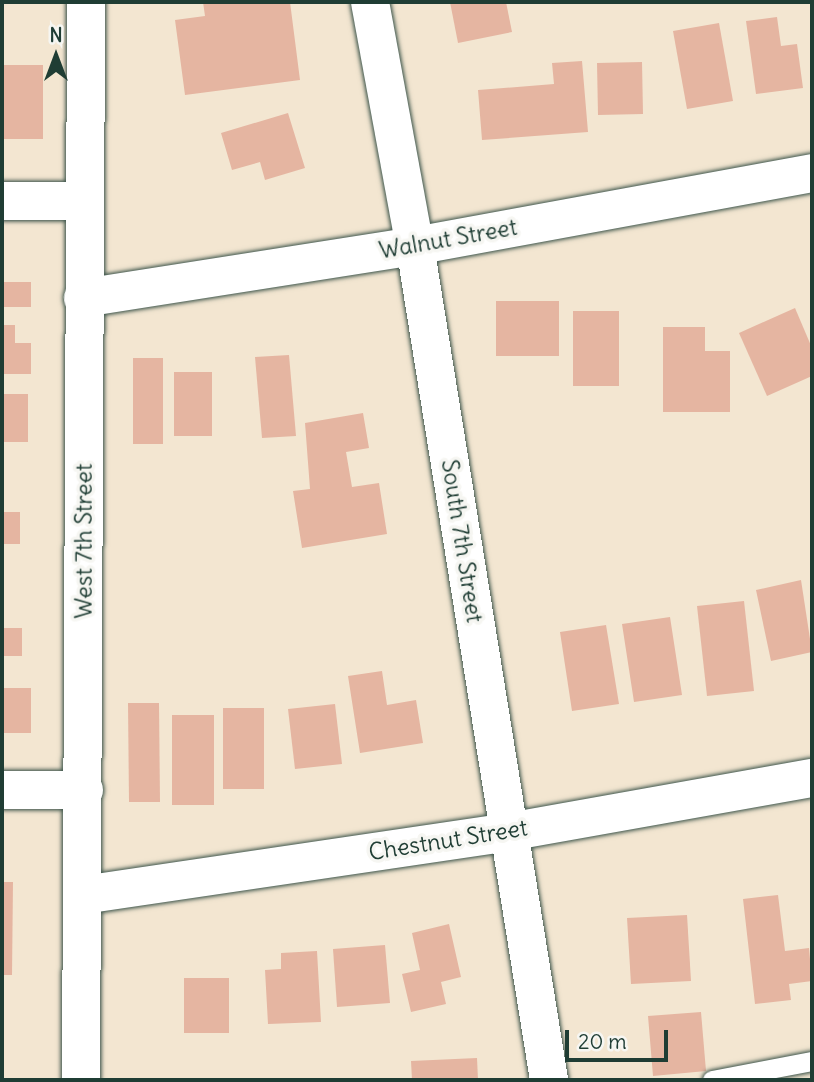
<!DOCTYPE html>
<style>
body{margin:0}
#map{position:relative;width:814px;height:1082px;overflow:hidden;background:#f3e6d1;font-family:Delius,sans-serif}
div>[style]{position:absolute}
.building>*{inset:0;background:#e5b5a1}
.roads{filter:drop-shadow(0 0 2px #3f564c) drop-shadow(0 0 2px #3f564c)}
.lane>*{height:19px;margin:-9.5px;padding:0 9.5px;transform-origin:9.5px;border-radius:9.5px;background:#fff}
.street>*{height:38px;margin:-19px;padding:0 19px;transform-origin:19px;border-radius:19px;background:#fff}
.secondary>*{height:38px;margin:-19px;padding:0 19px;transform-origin:19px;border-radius:19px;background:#fff}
span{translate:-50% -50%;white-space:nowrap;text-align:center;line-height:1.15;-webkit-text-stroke:7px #f6f6f2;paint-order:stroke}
.street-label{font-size:23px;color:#1f3d34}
.frame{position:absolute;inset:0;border:4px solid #1f3d34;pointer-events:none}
.north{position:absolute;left:21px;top:21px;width:70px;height:70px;-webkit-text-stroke:5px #f6f6f2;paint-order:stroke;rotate:0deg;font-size:19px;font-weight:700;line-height:28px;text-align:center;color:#1f3d34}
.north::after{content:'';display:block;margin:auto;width:24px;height:32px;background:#1f3d34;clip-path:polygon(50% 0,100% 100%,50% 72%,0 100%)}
.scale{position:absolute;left:565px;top:1030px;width:103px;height:32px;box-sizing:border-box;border:4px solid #1f3d34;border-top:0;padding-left:9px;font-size:21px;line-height:24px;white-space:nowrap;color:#1f3d34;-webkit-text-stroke:5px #f6f6f2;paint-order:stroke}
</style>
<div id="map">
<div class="building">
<div style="clip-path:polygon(203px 2px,290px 2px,300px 80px,185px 95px,175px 20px,205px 16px)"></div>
<div style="clip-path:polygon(450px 2px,506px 2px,512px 32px,458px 43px)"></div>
<div style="clip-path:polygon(777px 17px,781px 46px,797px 44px,803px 88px,756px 94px,746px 21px)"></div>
<div style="clip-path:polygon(719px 23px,733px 101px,687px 109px,673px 31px)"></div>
<div style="clip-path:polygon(582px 61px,588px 132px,482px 140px,478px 90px,554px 84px,552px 63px)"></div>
<div style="clip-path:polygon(642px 62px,643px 114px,598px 115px,597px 63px)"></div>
<div style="clip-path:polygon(2px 65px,43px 65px,43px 139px,2px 139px)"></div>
<div style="clip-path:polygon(288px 113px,305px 168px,265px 180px,260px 162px,232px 170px,221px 133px)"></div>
<div style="clip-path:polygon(2px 282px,31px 282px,31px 307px,2px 307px)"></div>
<div style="clip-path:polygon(496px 301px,559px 301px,559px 356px,496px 356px)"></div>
<div style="clip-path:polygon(795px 308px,812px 348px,812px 376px,767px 396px,739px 333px)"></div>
<div style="clip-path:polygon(573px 311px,619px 311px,619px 386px,573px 386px)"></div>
<div style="clip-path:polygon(2px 325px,15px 325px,15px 343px,31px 343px,31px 374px,2px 374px)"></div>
<div style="clip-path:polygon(663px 327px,705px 327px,705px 351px,730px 351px,730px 412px,663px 412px)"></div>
<div style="clip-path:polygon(289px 355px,296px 436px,262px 438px,255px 357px)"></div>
<div style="clip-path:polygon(133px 358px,163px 358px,163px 444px,133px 444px)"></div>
<div style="clip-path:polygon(174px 372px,212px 372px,212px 436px,174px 436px)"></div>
<div style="clip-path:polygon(2px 394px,28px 394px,28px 442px,2px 442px)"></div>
<div style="clip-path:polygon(363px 413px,369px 448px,346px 452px,352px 487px,379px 483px,387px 534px,302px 548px,293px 491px,310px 489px,305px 423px)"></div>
<div style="clip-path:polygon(2px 512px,20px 512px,20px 544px,2px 544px)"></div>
<div style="clip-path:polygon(801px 580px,812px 652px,771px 661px,756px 590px)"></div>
<div style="clip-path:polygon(744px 601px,754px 691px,707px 696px,697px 606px)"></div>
<div style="clip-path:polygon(670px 617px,682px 695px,634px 702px,622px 624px)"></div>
<div style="clip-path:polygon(606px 625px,619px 704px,572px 711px,560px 632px)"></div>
<div style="clip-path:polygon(2px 628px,22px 628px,22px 656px,2px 656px)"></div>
<div style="clip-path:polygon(382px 671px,387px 705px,416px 700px,423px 743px,360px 753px,348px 676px)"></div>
<div style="clip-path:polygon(2px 688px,31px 688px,31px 733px,2px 733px)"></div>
<div style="clip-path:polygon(128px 703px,159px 703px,160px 802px,129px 802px)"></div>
<div style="clip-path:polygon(335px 704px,342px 764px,295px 769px,288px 709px)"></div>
<div style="clip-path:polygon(223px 708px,264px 708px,264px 789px,223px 789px)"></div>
<div style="clip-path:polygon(172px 715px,214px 715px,214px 805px,172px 805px)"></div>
<div style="clip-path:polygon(2px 882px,13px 882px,12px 975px,2px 975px)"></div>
<div style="clip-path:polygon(778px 895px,785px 951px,809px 948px,812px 981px,789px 984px,791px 1000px,755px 1004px,743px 899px)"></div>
<div style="clip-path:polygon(687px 915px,691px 981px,631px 984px,627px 918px)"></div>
<div style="clip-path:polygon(449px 924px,461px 977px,441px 982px,446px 1004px,411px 1012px,402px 974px,420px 970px,412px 933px)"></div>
<div style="clip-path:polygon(385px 945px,390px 1003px,337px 1007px,333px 949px)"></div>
<div style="clip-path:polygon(317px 951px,321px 1022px,268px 1024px,265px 970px,281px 969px,281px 953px)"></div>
<div style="clip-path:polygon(184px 978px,229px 978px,229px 1033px,184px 1033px)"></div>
<div style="clip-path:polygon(701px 1012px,706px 1071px,653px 1076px,648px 1016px)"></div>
<div style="clip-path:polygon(477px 1058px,478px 1080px,412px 1080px,411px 1061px)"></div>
</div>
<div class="roads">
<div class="lane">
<div style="left:712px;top:1080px;width:102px;rotate:-10.8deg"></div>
</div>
<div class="street">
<div style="left:2px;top:201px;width:82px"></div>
<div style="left:83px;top:298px;width:336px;rotate:-8.9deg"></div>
<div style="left:415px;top:246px;width:404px;rotate:-10.4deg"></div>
<div style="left:2px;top:790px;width:82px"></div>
<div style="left:83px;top:895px;width:430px;rotate:-8.4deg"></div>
<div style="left:508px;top:832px;width:309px;rotate:-10.1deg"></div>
<div style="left:81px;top:1080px;width:1078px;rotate:-89.73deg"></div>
</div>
<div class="secondary">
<div style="left:370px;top:2px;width:248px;rotate:79.6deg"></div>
<div style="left:415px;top:246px;width:845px;rotate:80.87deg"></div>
</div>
</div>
<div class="street-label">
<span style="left:448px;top:239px;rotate:-10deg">Walnut Street</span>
<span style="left:84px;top:541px;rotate:-90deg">West 7th Street</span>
<span style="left:462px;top:541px;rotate:81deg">South 7th Street</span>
<span style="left:448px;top:840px;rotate:-9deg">Chestnut Street</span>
</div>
<div class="frame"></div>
<div class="north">N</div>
<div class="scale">20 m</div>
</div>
